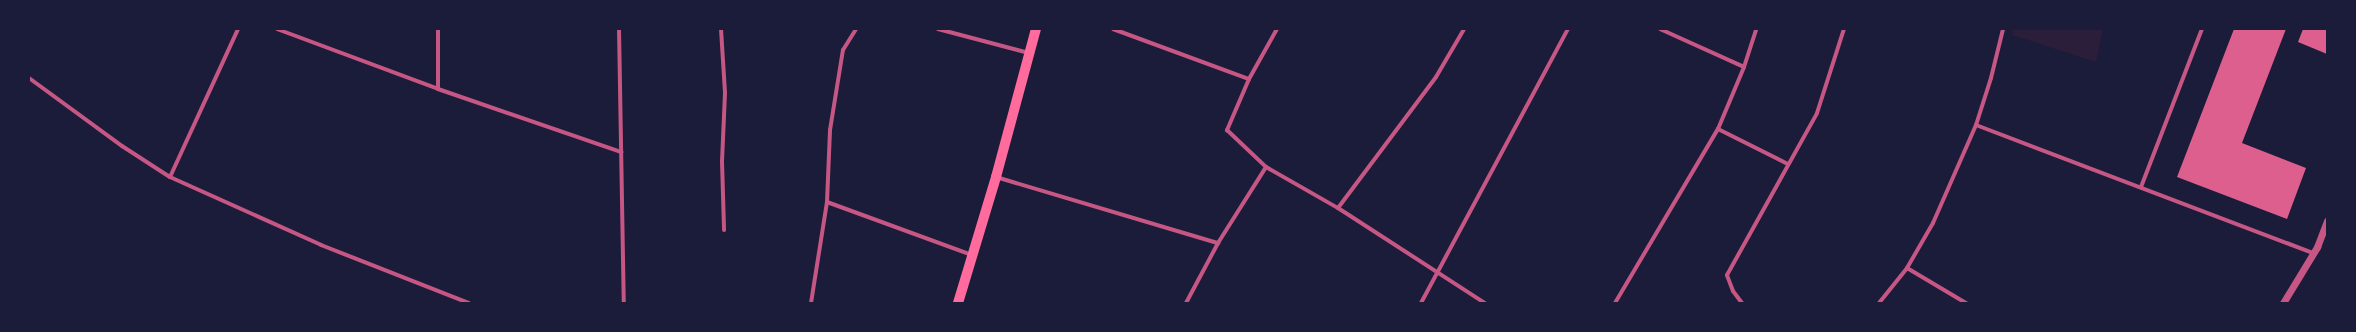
<!DOCTYPE html>
<style>
body{margin:0}
#map{position:relative;width:2356px;height:332px;overflow:hidden;background:#1b1b3a;font-family:Mulish,sans-serif}
div>[style]{position:absolute}
.green>*{inset:0;background:#2a1e3b}
.building>*{inset:0;background:#dd5f8e}
.minor>*{height:4px;margin:-2px;padding:0 2px;transform-origin:2px;border-radius:2px;background:#c65784}
.tertiary>*{height:7px;margin:-3.5px;padding:0 3.5px;transform-origin:3.5px;border-radius:3.5px;background:#c65784}
.primary>*{height:10px;margin:-5px;padding:0 5px;transform-origin:5px;border-radius:5px;background:#ff6b9d}
span{translate:-50% -50%;white-space:nowrap;text-align:center;line-height:1.15;-webkit-text-stroke:3px #1b1b3a;paint-order:stroke}
.frame{position:absolute;inset:0;border:30px solid #1b1b3a;pointer-events:none}
</style>
<div id="map">
<div class="green">
<div style="clip-path:polygon(2013px 29px,2103px 29px,2096px 62px,2012px 35px)"></div>
</div>
<div class="building">
<div style="clip-path:polygon(2234px 29px,2286px 29px,2242px 143px,2306px 168px,2287px 219px,2177px 177px)"></div>
<div style="clip-path:polygon(2303px 29px,2327px 29px,2327px 54px,2298px 42px)"></div>
</div>
<div class="minor">
<div style="left:277px;top:29px;width:172px;rotate:20.4deg"></div>
<div style="left:438px;top:89px;width:194px;rotate:19deg"></div>
<div style="left:438px;top:29px;width:60px;rotate:90deg"></div>
<div style="left:619px;top:29px;width:274px;rotate:89deg"></div>
<div style="left:721px;top:29px;width:64px;rotate:86.4deg"></div>
<div style="left:725px;top:93px;width:68px;rotate:92.5deg"></div>
<div style="left:722px;top:161px;width:69px;rotate:88.3deg"></div>
<div style="left:938px;top:29px;width:94px;rotate:14.8deg"></div>
<div style="left:1113px;top:29px;width:145px;rotate:20.2deg"></div>
<div style="left:1249px;top:79px;width:56px;rotate:113.3deg"></div>
<div style="left:1227px;top:130px;width:54px;rotate:43.5deg"></div>
<div style="left:1266px;top:167px;width:83px;rotate:29.7deg"></div>
<div style="left:1338px;top:208px;width:175px;rotate:32.9deg"></div>
<div style="left:1660px;top:29px;width:92px;rotate:24.3deg"></div>
<div style="left:29px;top:78px;width:115px;rotate:36.2deg"></div>
<div style="left:122px;top:146px;width:57px;rotate:32.9deg"></div>
<div style="left:170px;top:177px;width:166px;rotate:24.2deg"></div>
<div style="left:321px;top:245px;width:159px;rotate:21.4deg"></div>
<div style="left:1249px;top:79px;width:57px;rotate:-60.8deg"></div>
<div style="left:1976px;top:125px;width:360px;rotate:20.8deg"></div>
<div style="left:1718px;top:129px;width:78px;rotate:26.6deg"></div>
<div style="left:170px;top:177px;width:163px;rotate:-65.3deg"></div>
<div style="left:996px;top:177px;width:232px;rotate:16.6deg"></div>
<div style="left:2141px;top:187px;width:169px;rotate:-68.9deg"></div>
<div style="left:827px;top:202px;width:154px;rotate:20.1deg"></div>
<div style="left:1338px;top:208px;width:164px;rotate:-53.2deg"></div>
<div style="left:1436px;top:77px;width:56px;rotate:-59.7deg"></div>
<div style="left:1907px;top:268px;width:69px;rotate:30.7deg"></div>
<div style="left:811px;top:303px;width:102px;rotate:-81deg"></div>
<div style="left:827px;top:202px;width:72px;rotate:-87.6deg"></div>
<div style="left:830px;top:130px;width:81px;rotate:-80.8deg"></div>
<div style="left:843px;top:50px;width:25px;rotate:-58deg"></div>
<div style="left:1186px;top:303px;width:68px;rotate:-61.9deg"></div>
<div style="left:1218px;top:243px;width:90px;rotate:-57.7deg"></div>
<div style="left:1421px;top:303px;width:311px;rotate:-61.8deg"></div>
<div style="left:1615px;top:303px;width:202px;rotate:-59.4deg"></div>
<div style="left:1718px;top:129px;width:67px;rotate:-67.2deg"></div>
<div style="left:1744px;top:67px;width:40px;rotate:-72deg"></div>
<div style="left:1742px;top:303px;width:15px;rotate:-127deg"></div>
<div style="left:1733px;top:291px;width:17px;rotate:-111deg"></div>
<div style="left:1727px;top:275px;width:185px;rotate:-60.9deg"></div>
<div style="left:1817px;top:113px;width:88px;rotate:-72.2deg"></div>
<div style="left:1879px;top:303px;width:45px;rotate:-51.3deg"></div>
<div style="left:1907px;top:268px;width:52px;rotate:-60deg"></div>
<div style="left:1933px;top:223px;width:107px;rotate:-66.3deg"></div>
<div style="left:1976px;top:125px;width:49px;rotate:-72.3deg"></div>
<div style="left:1991px;top:78px;width:50px;rotate:-76.2deg"></div>
</div>
<div class="tertiary">
<div style="left:2283px;top:303px;width:66px;rotate:-58.7deg"></div>
<div style="left:2317px;top:247px;width:28px;rotate:-69deg"></div>
</div>
<div class="primary">
<div style="left:958px;top:303px;width:132px;rotate:-73.2deg"></div>
<div style="left:996px;top:177px;width:153px;rotate:-74.9deg"></div>
</div>
<div class="frame"></div>
</div>
